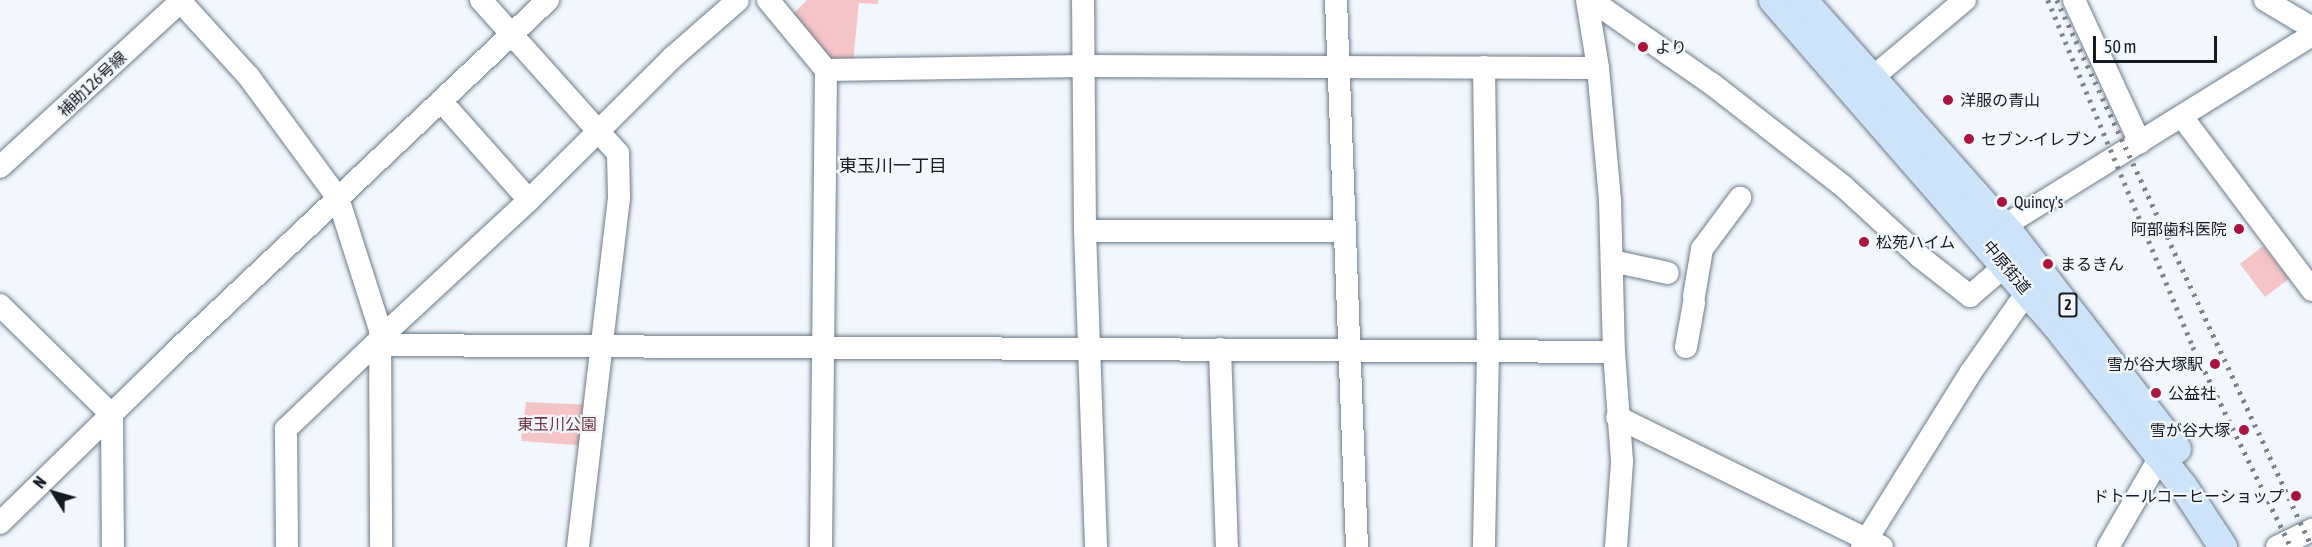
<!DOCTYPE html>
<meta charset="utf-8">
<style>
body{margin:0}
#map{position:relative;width:2312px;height:547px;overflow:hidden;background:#f1f7fd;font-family:"Asap Condensed","Noto Sans JP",sans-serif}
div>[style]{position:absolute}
.green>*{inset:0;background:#f5c4c7}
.roads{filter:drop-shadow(0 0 2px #6e7c89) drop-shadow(0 0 2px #6e7c89)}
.minor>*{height:22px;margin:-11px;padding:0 11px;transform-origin:11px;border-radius:11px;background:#fff}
.major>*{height:28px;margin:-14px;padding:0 14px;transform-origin:14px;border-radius:14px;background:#cce3fa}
.rail>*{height:4.5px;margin-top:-2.25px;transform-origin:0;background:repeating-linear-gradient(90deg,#7d8389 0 3px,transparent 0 9px)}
.dots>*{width:16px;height:16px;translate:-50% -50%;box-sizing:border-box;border:3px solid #f1f7fd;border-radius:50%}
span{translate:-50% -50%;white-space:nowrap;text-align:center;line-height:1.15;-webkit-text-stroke:4.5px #f1f7fd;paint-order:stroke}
.shield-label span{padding:2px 4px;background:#f1f7fd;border:2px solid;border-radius:4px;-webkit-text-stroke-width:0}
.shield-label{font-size:15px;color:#151b20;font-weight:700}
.poi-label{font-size:16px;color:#151b20}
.left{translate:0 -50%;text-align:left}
.right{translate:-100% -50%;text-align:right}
.street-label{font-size:16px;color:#151b20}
.park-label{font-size:16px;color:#75343d}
.neighbourhood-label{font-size:18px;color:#151b20}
.north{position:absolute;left:24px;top:463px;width:60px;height:60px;-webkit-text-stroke:4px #f1f7fd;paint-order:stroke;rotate:307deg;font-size:16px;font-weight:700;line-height:24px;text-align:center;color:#151b20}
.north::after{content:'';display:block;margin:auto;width:21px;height:27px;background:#151b20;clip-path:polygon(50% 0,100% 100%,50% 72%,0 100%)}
.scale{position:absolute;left:2093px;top:36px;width:124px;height:27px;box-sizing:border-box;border:3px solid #151b20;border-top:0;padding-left:8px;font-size:18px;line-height:21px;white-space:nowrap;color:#151b20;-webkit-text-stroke:4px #f1f7fd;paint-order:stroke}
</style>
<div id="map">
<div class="green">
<div style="clip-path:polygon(807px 0,878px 0,878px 4px,859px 3px,853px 62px,827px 62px,789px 18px)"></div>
<div style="clip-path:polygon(2263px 246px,2289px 279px,2265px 297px,2240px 264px)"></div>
<div style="clip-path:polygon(526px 402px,593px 405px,589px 446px,521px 441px)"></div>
</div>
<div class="roads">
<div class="minor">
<div style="left:179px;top:0;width:104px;rotate:47.7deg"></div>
<div style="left:249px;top:77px;width:150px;rotate:53.7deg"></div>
<div style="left:338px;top:198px;width:139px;rotate:72.3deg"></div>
<div style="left:380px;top:330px;width:217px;rotate:89.7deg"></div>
<div style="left:481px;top:0;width:205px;rotate:48.2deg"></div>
<div style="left:618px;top:153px;width:45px;rotate:88.7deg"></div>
<div style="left:619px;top:198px;width:351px;rotate:96.7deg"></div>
<div style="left:768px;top:0;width:91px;rotate:50.4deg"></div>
<div style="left:826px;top:70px;width:477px;rotate:90.6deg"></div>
<div style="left:1083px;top:0;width:231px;rotate:89.5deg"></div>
<div style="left:1085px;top:231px;width:316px;rotate:88deg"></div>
<div style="left:1336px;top:0;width:547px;rotate:87.8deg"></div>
<div style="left:1587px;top:0;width:69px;rotate:80.8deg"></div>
<div style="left:1598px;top:68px;width:134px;rotate:84.8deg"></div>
<div style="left:1610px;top:201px;width:151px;rotate:88.5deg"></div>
<div style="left:1614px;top:352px;width:110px;rotate:85.8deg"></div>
<div style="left:1622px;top:462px;width:85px;rotate:94deg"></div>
<div style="left:1591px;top:0;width:147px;rotate:34.8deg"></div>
<div style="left:1712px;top:84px;width:166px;rotate:37.9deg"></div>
<div style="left:1843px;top:186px;width:103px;rotate:42.6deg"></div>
<div style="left:1919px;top:256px;width:65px;rotate:38.1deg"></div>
<div style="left:1970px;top:296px;width:48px;rotate:-40.7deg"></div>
<div style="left:2074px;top:0;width:157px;rotate:65.2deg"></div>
<div style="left:2265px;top:0;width:55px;rotate:30.8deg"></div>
<div style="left:1484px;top:67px;width:285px;rotate:89.2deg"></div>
<div style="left:1488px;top:352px;width:195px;rotate:91.2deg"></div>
<div style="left:826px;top:70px;width:258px;rotate:-0.9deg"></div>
<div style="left:1084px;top:66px;width:514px;rotate:0.22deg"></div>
<div style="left:1860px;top:88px;width:137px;rotate:-40deg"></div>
<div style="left:441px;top:101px;width:132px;rotate:48.4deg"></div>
<div style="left:2183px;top:118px;width:215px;rotate:53.1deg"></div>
<div style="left:0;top:167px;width:247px;rotate:-42.5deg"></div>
<div style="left:2004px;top:226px;width:362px;rotate:-31.8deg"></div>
<div style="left:1085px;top:231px;width:259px"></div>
<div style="left:1612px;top:261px;width:57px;rotate:12.1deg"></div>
<div style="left:1694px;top:296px;width:48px;rotate:-80.3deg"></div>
<div style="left:1702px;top:249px;width:64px;rotate:-53.3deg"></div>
<div style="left:0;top:305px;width:157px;rotate:44.5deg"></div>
<div style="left:112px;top:415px;width:132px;rotate:89.6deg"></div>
<div style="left:379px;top:344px;width:21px;rotate:-53deg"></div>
<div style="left:392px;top:327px;width:187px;rotate:-42.8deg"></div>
<div style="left:529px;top:200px;width:203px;rotate:-44.8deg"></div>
<div style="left:673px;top:57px;width:86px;rotate:-41.2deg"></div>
<div style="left:1686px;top:347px;width:45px;rotate:-79.7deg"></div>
<div style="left:1220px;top:349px;width:198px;rotate:88deg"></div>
<div style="left:1617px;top:417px;width:295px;rotate:26.1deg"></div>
<div style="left:0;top:523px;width:245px;rotate:-44.3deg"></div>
<div style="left:175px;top:352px;width:513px;rotate:-43.34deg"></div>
<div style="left:287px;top:547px;width:118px;rotate:-90.5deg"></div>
<div style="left:286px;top:429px;width:122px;rotate:-43.7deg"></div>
<div style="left:374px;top:345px;width:1240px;rotate:0.32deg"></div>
<div style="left:1862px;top:547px;width:206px;rotate:-58.1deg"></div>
<div style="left:1971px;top:372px;width:82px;rotate:-55deg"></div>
<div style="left:2018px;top:305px;width:32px;rotate:-44deg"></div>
<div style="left:2108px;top:547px;width:104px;rotate:-60deg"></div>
<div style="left:2277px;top:547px;width:39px;rotate:-26deg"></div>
</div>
<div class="major">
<div style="left:1773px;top:0;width:441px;rotate:49deg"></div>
<div style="left:2062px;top:333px;width:195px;rotate:51.7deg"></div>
<div style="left:2183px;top:486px;width:73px;rotate:56.7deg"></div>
<div style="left:1803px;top:0;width:312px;rotate:48.4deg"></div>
<div style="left:2010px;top:233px;width:273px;rotate:52.3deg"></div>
</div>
</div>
<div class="rail">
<div style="left:2048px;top:0;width:376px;rotate:67.3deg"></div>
<div style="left:2193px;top:347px;width:223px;rotate:63.9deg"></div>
<div style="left:2057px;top:0;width:604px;rotate:65.01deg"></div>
</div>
<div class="dots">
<div style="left:1643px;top:47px;background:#aa143e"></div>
<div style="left:1948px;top:100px;background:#aa143e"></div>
<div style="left:1969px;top:139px;background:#aa143e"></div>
<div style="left:2002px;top:202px;background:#aa143e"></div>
<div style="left:2239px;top:229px;background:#aa143e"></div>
<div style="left:1864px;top:242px;background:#aa143e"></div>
<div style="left:2048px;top:264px;background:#aa143e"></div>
<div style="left:2215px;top:364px;background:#aa143e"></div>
<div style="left:2156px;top:393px;background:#aa143e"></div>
<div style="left:2244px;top:430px;background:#aa143e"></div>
<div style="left:2296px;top:496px;background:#aa143e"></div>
</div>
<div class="shield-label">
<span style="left:2068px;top:305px">2</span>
</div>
<div class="poi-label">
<span class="left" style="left:1655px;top:47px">より</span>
<span class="left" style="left:1960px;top:100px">洋服の青山</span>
<span class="left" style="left:1981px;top:139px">セブン-イレブン</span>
<span class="left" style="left:2014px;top:202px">Quincy's</span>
<span class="right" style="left:2227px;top:229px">阿部歯科医院</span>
<span class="left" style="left:1876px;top:242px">松苑ハイム</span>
<span class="left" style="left:2060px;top:264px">まるきん</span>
<span class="right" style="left:2203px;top:364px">雪が谷大塚駅</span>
<span class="left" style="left:2168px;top:393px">公益社</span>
<span class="right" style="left:2230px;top:430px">雪が谷大塚</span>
<span class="right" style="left:2284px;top:496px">ドトールコーヒーショップ</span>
</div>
<div class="street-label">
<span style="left:92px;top:84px;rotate:-43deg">補助126号線</span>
<span style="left:2007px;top:267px;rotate:50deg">中原街道</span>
</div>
<div class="park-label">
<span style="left:557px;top:424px">東玉川公園</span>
</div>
<div class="neighbourhood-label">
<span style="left:893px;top:166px">東玉川一丁目</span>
</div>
<div class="north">N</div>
<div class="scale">50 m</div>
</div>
